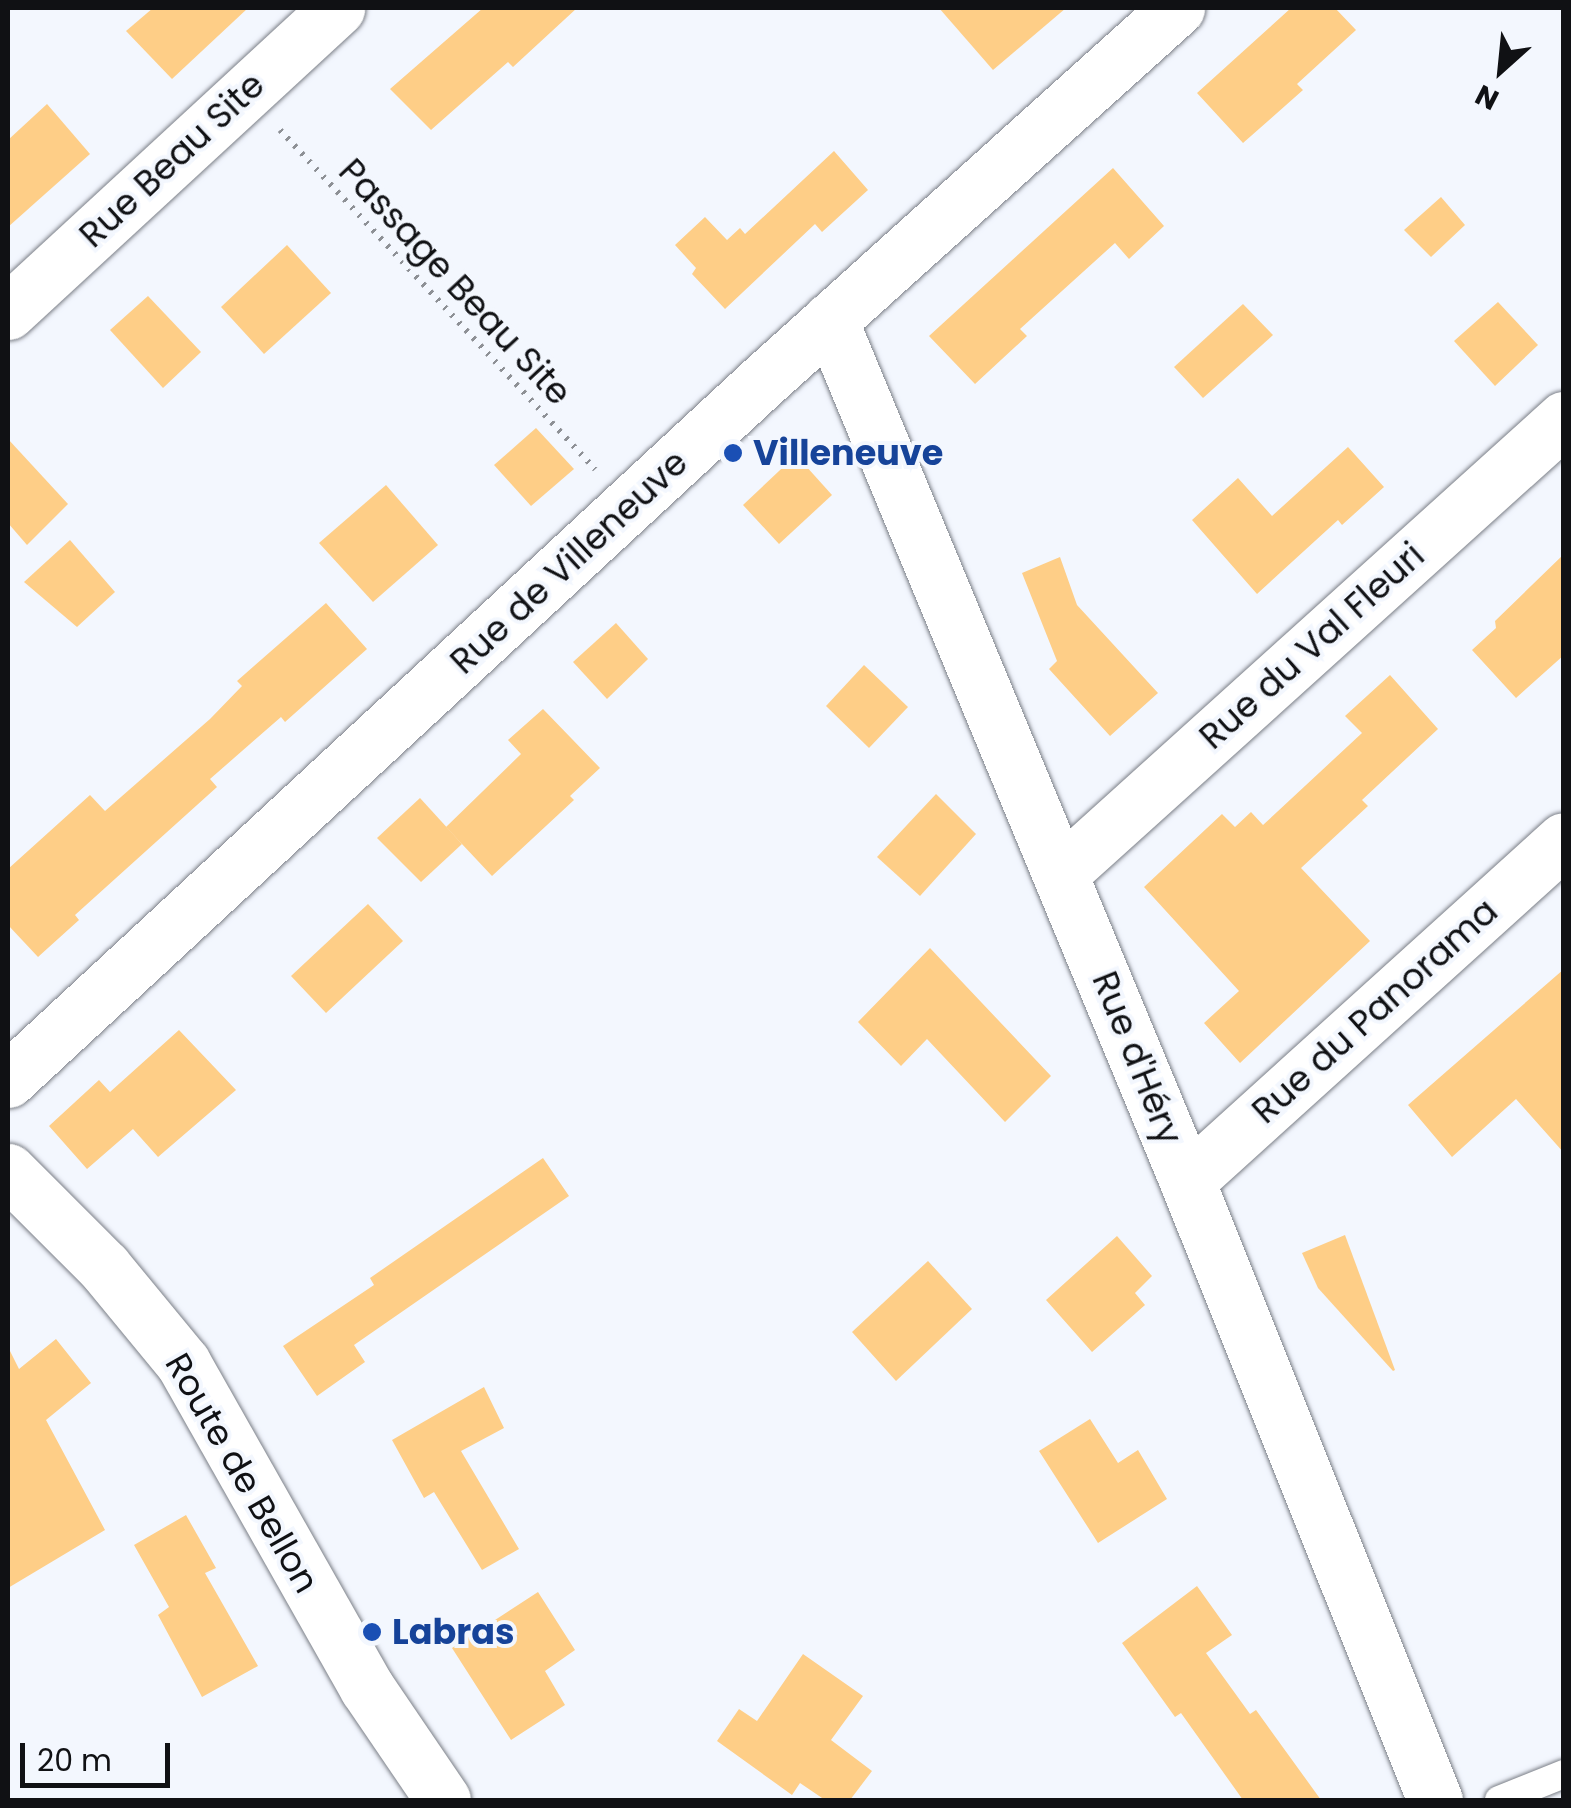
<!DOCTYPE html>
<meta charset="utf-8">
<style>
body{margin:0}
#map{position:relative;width:1571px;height:1808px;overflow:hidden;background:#f3f7fe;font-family:Poppins,sans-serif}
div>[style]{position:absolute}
.building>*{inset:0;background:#fece87}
.path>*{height:6px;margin-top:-3px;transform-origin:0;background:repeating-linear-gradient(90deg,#8d9095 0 2.5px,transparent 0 10.5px)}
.roads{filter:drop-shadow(0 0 2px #7b7f87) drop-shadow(0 0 2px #7b7f87)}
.service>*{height:28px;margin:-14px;padding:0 14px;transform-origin:14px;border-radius:14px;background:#fff}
.minor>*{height:55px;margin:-27.5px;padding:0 27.5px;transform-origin:27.5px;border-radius:27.5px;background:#fff}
.dots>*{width:28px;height:28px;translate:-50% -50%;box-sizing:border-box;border:5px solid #f3f7fe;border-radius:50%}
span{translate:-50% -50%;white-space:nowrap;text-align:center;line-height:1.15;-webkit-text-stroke:8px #f3f7fe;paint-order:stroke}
.street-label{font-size:35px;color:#101114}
.transit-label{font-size:35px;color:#164399;font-weight:700}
.left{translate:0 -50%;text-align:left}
.frame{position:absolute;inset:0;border:10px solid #101114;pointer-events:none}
.north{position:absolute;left:1451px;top:20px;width:100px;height:100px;-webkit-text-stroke:8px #f3f7fe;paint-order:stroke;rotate:207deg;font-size:28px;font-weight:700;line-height:40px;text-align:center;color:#101114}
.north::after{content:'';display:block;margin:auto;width:35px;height:45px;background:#101114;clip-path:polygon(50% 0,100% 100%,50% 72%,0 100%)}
.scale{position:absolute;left:20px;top:1743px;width:150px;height:45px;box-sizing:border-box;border:5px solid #101114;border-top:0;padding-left:12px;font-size:30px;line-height:35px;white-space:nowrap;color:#101114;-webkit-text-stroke:8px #f3f7fe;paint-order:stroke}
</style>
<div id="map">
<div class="building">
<div style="clip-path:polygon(153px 8px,248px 8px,172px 79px,126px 31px)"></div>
<div style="clip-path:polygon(483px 8px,577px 8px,513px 67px,508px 62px,431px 130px,390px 89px)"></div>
<div style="clip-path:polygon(939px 8px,1066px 8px,993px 70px)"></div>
<div style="clip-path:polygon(1291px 8px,1335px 8px,1356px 30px,1297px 84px,1303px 90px,1243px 143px,1197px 93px)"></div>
<div style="clip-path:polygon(47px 104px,90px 154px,8px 227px,8px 140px)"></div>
<div style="clip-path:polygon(834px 151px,868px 190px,822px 232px,815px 224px,725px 309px,692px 274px,696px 268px,675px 245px,705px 217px,727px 240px,740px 228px,745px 234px)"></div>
<div style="clip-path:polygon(1113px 168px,1164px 226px,1129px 259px,1115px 243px,1020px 329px,1027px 336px,975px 384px,929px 336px)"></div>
<div style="clip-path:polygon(1441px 197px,1465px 225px,1431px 257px,1404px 230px)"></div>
<div style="clip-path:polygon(287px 245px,331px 293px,264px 354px,221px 307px)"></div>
<div style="clip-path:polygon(148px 296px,201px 352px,163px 388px,110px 330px)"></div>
<div style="clip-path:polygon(1498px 302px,1538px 345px,1495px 386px,1454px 341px)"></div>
<div style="clip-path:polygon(1243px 304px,1273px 335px,1203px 398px,1174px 367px)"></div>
<div style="clip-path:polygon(536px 428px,574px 469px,531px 506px,494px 465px)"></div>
<div style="clip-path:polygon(8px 439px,68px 504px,27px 545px,8px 523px)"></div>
<div style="clip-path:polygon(1348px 447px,1384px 487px,1342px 525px,1338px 520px,1257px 594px,1192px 520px,1238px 478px,1272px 516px)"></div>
<div style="clip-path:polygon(796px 455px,832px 495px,779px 544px,743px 505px)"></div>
<div style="clip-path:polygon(386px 485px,438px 545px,373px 602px,319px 543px)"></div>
<div style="clip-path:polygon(70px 540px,115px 592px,77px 627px,24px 582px)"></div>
<div style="clip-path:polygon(1564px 554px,1564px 655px,1516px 698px,1472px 650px,1496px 628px,1495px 621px)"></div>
<div style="clip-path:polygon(1060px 557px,1077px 605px,1158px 693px,1110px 736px,1049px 669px,1057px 661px,1022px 573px)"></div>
<div style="clip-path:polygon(326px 603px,367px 649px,285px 722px,281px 717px,210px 779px,217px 787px,75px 915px,79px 920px,38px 957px,8px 925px,8px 869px,90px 795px,105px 811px,210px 719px,242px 686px,237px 681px)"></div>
<div style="clip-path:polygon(616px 623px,648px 659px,607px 699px,573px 662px)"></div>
<div style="clip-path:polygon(864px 665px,908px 707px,869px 748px,826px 706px)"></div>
<div style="clip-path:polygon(1390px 675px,1438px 729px,1362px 800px,1368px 806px,1301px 868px,1370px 941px,1240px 1063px,1204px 1023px,1239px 991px,1144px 887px,1222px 814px,1235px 827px,1251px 812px,1263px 825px,1362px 733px,1345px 716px)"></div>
<div style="clip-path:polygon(543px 709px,600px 768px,570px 796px,574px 800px,492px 876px,446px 827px,521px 754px,508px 740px)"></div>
<div style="clip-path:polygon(936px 794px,976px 834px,920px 896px,877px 857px)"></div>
<div style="clip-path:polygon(420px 798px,462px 844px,421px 882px,377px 838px)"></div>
<div style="clip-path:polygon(368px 904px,403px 941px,326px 1013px,291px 976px)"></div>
<div style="clip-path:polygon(930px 948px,1051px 1076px,1005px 1122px,927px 1039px,901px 1066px,858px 1022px)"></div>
<div style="clip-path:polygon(1564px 969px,1564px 1153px,1516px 1099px,1452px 1157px,1408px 1105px)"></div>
<div style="clip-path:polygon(179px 1030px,236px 1090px,158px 1157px,133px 1129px,87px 1169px,49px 1126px,99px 1080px,110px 1092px)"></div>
<div style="clip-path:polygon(543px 1158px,569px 1196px,354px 1345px,365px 1362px,317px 1396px,283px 1346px,374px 1285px,370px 1278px)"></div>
<div style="clip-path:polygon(1345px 1235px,1395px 1370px,1393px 1371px,1318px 1288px,1302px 1253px)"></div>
<div style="clip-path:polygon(1117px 1236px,1152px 1276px,1135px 1293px,1145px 1305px,1092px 1352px,1046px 1300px)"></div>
<div style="clip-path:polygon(928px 1261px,972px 1309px,896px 1381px,852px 1332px)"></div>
<div style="clip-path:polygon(56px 1339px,91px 1383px,46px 1420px,105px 1530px,8px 1588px,8px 1347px,19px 1369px)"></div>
<div style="clip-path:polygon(484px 1387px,504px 1428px,461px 1451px,519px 1549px,482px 1570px,434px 1492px,424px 1498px,392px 1440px)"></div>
<div style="clip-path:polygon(1090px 1419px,1118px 1463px,1138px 1450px,1167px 1499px,1098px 1543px,1039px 1451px)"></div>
<div style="clip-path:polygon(186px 1515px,216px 1568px,205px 1573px,258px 1666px,202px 1697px,158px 1615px,169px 1607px,134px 1545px)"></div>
<div style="clip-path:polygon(1197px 1586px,1232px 1635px,1206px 1653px,1250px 1714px,1256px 1710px,1321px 1800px,1243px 1800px,1181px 1713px,1175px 1717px,1122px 1643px)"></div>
<div style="clip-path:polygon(538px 1592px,575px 1650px,545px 1671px,565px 1705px,511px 1740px,452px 1648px)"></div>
<div style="clip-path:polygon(803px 1654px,863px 1696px,831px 1740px,872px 1771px,850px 1800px,825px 1800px,800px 1783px,792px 1795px,717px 1741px,739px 1709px,757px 1721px)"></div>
</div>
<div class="path">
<div style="left:280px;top:130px;width:463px;rotate:47.1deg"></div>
</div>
<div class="roads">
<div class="service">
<div style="left:1499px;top:1800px;width:70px;rotate:-21.8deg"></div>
</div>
<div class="minor">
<div style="left:8px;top:312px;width:448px;rotate:-42.7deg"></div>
<div style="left:830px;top:320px;width:932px;rotate:67.48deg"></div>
<div style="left:1187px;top:1181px;width:667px;rotate:68.17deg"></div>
<div style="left:1061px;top:873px;width:678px;rotate:-42.07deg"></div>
<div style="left:8px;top:1080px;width:1030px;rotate:-42.8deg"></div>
<div style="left:764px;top:380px;width:556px;rotate:-42.01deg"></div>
<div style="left:8px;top:1171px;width:136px;rotate:45deg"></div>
<div style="left:104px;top:1267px;width:124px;rotate:50.5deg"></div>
<div style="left:183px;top:1363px;width:373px;rotate:60.5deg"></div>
<div style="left:367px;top:1688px;width:135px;rotate:55.8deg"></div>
<div style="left:1187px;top:1181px;width:508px;rotate:-42.13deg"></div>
</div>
</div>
<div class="dots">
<div style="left:733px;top:453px;background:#1a4fb4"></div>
<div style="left:372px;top:1632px;background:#1a4fb4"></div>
</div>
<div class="street-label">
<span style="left:172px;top:160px;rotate:-43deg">Rue Beau Site</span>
<span style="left:455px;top:282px;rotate:47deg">Passage Beau Site</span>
<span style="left:569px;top:562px;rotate:-43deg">Rue de Villeneuve</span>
<span style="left:1312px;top:646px;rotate:-42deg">Rue du Val Fleuri</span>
<span style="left:1375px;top:1011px;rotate:-42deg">Rue du Panorama</span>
<span style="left:1137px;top:1058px;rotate:68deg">Rue d'Héry</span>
<span style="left:242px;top:1473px;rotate:60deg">Route de Bellon</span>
</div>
<div class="transit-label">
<span class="left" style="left:753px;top:453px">Villeneuve</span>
<span class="left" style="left:392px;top:1632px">Labras</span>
</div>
<div class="frame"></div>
<div class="north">N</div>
<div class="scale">20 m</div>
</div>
